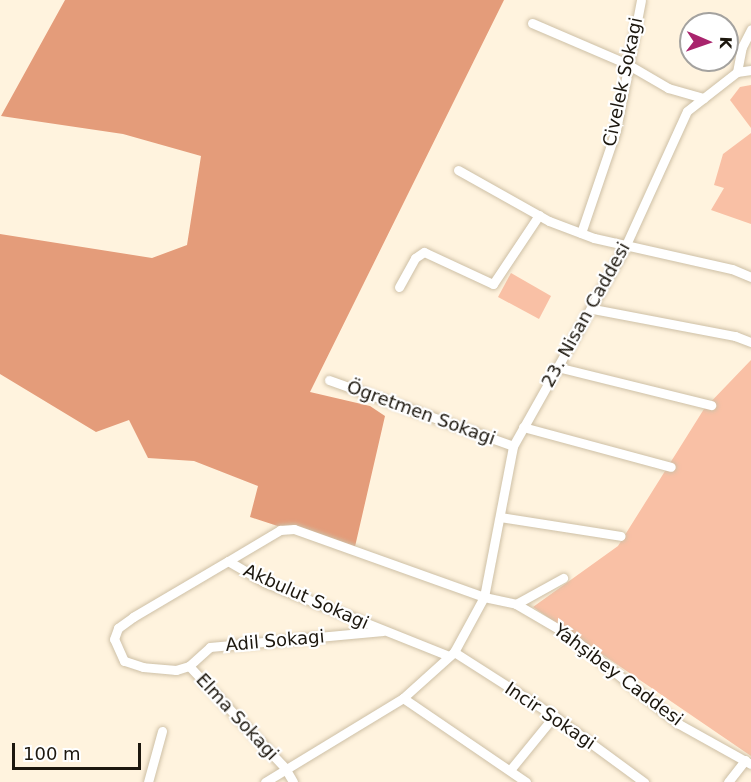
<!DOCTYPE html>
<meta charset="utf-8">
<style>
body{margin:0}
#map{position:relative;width:751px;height:782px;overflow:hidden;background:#fff3de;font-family:"DejaVu Sans",sans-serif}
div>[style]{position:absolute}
.green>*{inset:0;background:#f9c0a5}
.forest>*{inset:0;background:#e49c7a}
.roads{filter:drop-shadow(0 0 2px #cec0a6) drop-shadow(0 0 2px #cec0a6)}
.minor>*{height:9px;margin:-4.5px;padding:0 4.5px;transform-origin:4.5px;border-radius:4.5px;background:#fff}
span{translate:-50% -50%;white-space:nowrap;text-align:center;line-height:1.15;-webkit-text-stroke:4.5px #fff;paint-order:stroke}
.street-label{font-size:18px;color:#1c170e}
.north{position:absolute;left:679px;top:12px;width:60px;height:60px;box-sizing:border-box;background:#fff;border:2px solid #a4a29f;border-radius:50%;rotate:92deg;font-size:16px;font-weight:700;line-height:24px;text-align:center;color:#1c170e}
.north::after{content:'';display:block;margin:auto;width:21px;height:27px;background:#a9246d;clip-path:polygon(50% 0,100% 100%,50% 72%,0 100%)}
.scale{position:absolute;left:12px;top:743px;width:129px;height:27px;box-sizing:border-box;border:3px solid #1c170e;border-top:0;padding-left:8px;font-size:18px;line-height:21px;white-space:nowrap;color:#1c170e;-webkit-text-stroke:4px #fff;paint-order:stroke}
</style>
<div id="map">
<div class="green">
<div style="clip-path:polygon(751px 85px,751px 128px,730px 100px,740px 87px)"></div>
<div style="clip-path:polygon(751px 133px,751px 224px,711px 210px,724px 188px,714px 185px,723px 154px)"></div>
<div style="clip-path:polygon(511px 273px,551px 296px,539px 319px,498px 297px)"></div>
<div style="clip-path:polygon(751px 360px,751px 756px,533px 607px,618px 546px,704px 409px)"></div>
</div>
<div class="forest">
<div style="clip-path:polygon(65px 0,504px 0,310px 392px,370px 406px,385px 416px,354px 551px,250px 517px,258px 486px,194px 461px,148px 458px,129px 420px,96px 432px,0 374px,0 234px,152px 258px,187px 245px,201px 156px,123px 134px,1px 116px)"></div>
</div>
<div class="roads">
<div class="minor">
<div style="left:532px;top:23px;width:103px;rotate:23.3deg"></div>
<div style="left:627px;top:64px;width:48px;rotate:30.3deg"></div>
<div style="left:668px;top:88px;width:37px;rotate:16deg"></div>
<div style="left:737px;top:72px;width:25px;rotate:-79deg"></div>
<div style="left:742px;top:47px;width:20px;rotate:-63deg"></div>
<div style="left:458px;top:170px;width:104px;rotate:29.3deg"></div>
<div style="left:549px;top:221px;width:48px;rotate:20.7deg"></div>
<div style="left:594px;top:238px;width:141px;rotate:12.7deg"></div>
<div style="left:732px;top:269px;width:21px;rotate:23deg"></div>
<div style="left:581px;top:233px;width:109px;rotate:-71.2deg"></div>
<div style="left:616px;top:130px;width:132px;rotate:-79.1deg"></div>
<div style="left:399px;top:287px;width:33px;rotate:-61deg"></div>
<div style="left:415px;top:258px;width:11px;rotate:-34deg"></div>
<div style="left:424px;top:252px;width:76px;rotate:24.9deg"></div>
<div style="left:493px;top:284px;width:83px;rotate:-56.3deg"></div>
<div style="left:593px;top:309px;width:145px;rotate:10.8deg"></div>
<div style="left:735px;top:336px;width:17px;rotate:21deg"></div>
<div style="left:557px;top:367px;width:159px;rotate:13.9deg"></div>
<div style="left:329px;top:380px;width:195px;rotate:19.7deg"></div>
<div style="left:523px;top:427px;width:153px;rotate:15.1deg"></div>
<div style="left:500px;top:517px;width:122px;rotate:8.9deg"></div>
<div style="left:228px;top:561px;width:61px;rotate:-30.8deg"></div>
<div style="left:280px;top:530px;width:14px;rotate:-4deg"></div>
<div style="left:294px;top:529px;width:202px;rotate:19.7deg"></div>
<div style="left:484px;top:597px;width:154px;rotate:-79.1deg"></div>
<div style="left:513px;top:446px;width:228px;rotate:-60.6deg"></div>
<div style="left:625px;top:247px;width:149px;rotate:-65.5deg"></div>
<div style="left:687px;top:111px;width:63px;rotate:-38deg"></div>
<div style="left:737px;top:72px;width:14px;rotate:-8deg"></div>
<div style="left:516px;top:604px;width:61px;rotate:30.3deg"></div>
<div style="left:569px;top:635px;width:141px;rotate:39deg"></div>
<div style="left:679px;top:724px;width:82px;rotate:29.1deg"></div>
<div style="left:383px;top:631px;width:174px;rotate:174.7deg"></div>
<div style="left:210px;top:647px;width:28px;rotate:138deg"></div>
<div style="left:189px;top:666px;width:14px;rotate:163deg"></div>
<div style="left:176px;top:670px;width:33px;rotate:-175deg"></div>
<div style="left:143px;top:667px;width:20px;rotate:-162deg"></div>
<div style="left:124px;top:661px;width:24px;rotate:-114deg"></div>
<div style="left:114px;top:639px;width:12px;rotate:-70deg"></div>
<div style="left:118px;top:628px;width:19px;rotate:-36deg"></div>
<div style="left:133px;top:617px;width:110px;rotate:-30.5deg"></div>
<div style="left:228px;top:561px;width:42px;rotate:30.3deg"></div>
<div style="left:264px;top:582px;width:199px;rotate:21.8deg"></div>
<div style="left:454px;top:652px;width:119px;rotate:32.6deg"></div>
<div style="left:554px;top:716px;width:112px;rotate:36.3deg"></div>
<div style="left:189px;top:666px;width:140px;rotate:46.7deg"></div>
<div style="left:285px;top:768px;width:16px;rotate:60deg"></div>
<div style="left:403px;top:698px;width:149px;rotate:34.3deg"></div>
<div style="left:510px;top:770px;width:70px;rotate:-50.8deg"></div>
<div style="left:148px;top:782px;width:53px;rotate:-74.6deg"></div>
<div style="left:265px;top:782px;width:162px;rotate:-31.3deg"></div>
<div style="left:403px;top:698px;width:69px;rotate:-42deg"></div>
<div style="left:454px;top:652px;width:63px;rotate:-61.4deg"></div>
<div style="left:484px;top:597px;width:33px;rotate:12deg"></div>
<div style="left:516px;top:604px;width:54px;rotate:-29deg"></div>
<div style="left:728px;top:782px;width:28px;rotate:-52deg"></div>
</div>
</div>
<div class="street-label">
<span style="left:623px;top:82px;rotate:-78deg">Civelek Sokagi</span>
<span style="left:586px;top:315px;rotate:-61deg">23. Nisan Caddesi</span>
<span style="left:421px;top:413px;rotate:20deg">Ögretmen Sokagi</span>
<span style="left:306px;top:597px;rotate:24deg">Akbulut Sokagi</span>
<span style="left:275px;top:641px;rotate:-5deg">Adil Sokagi</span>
<span style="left:618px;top:675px;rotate:37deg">Yahşibey Caddesi</span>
<span style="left:550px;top:716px;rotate:34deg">Incir Sokagi</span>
<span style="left:237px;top:717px;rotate:47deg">Elma Sokagi</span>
</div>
<div class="north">K</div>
<div class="scale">100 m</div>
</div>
